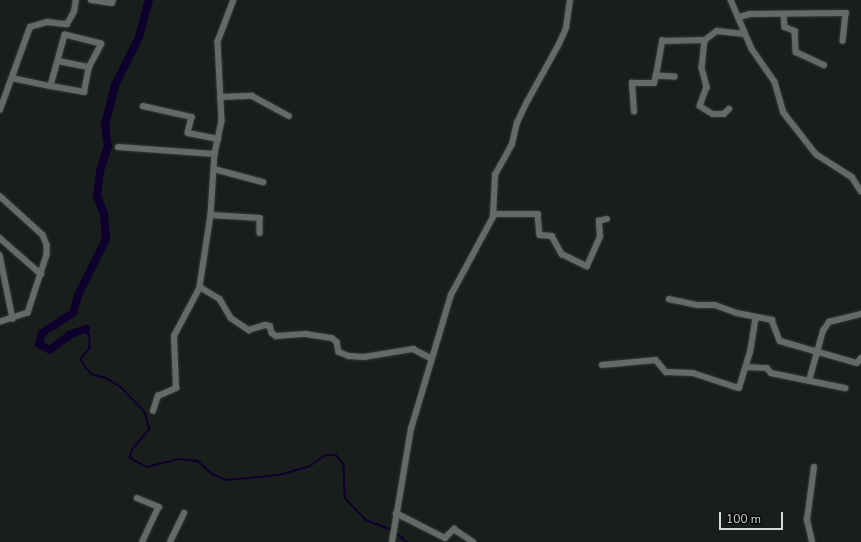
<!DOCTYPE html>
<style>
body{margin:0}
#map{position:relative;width:861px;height:542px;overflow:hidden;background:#191e1c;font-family:"Nunito Sans",sans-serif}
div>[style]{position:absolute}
.stream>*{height:1.5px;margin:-0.75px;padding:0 0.75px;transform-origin:0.75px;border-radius:0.75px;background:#0e002c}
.river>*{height:8px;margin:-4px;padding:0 4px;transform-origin:4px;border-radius:4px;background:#0e002c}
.roads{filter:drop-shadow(0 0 1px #373a39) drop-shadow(0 0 1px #373a39)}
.minor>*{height:5.5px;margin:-2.75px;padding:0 2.75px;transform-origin:2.75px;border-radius:2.75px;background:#646a67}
span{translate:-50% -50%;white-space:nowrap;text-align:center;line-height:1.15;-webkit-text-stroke:3.5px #060707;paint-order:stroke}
.scale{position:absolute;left:719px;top:512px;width:64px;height:18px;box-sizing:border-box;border:2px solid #d4d8d6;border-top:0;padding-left:5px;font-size:12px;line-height:14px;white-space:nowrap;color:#d4d8d6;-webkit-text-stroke:3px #060707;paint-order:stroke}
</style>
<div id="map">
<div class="stream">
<div style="left:86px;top:329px;width:9px;rotate:63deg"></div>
<div style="left:90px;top:337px;width:11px;rotate:90deg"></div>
<div style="left:90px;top:348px;width:14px;rotate:129deg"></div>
<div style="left:81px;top:359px;width:10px;rotate:61deg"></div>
<div style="left:86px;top:368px;width:10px;rotate:45deg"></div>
<div style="left:93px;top:375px;width:13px;rotate:13deg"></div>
<div style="left:106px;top:378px;width:17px;rotate:31deg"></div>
<div style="left:121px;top:387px;width:35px;rotate:46deg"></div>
<div style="left:145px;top:412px;width:18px;rotate:74deg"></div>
<div style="left:150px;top:429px;width:26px;rotate:130deg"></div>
<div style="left:133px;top:449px;width:9px;rotate:108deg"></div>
<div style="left:130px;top:458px;width:19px;rotate:28deg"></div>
<div style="left:147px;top:467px;width:33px;rotate:-14deg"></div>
<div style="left:179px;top:459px;width:19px;rotate:6deg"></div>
<div style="left:198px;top:461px;width:19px;rotate:43deg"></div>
<div style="left:212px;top:474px;width:16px;rotate:22deg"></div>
<div style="left:227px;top:480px;width:52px;rotate:-5.5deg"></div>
<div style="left:279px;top:475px;width:32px;rotate:-16deg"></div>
<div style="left:310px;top:466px;width:19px;rotate:-36deg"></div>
<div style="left:325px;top:455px;width:11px"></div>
<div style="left:336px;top:455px;width:13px;rotate:51deg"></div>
<div style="left:344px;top:465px;width:33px;rotate:88deg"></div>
<div style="left:345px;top:498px;width:30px;rotate:46deg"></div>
<div style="left:366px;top:520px;width:28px;rotate:21deg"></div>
<div style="left:395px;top:532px;width:16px;rotate:40deg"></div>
</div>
<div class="river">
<div style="left:86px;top:329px;width:16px;rotate:162deg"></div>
<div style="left:71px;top:334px;width:26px;rotate:143deg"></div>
<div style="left:50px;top:350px;width:13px;rotate:-151deg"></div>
<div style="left:39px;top:344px;width:11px;rotate:-75deg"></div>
<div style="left:42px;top:333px;width:37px;rotate:-33deg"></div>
<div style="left:73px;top:313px;width:19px;rotate:-74deg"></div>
<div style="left:78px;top:295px;width:63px;rotate:-63.4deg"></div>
<div style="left:106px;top:239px;width:25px;rotate:-95deg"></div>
<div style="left:104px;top:214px;width:19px;rotate:-111deg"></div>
<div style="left:97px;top:196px;width:25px;rotate:-83deg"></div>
<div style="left:100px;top:171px;width:26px;rotate:-72deg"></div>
<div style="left:108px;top:146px;width:21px;rotate:-98deg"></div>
<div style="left:105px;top:125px;width:41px;rotate:-76deg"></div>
<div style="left:115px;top:85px;width:54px;rotate:-63.4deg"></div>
<div style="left:139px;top:37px;width:38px;rotate:-75deg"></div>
</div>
<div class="roads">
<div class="minor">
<div style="left:91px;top:0;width:21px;rotate:8deg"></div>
<div style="left:112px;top:3px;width:3px;rotate:-72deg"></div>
<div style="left:234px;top:0;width:45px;rotate:110.9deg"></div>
<div style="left:218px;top:42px;width:79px;rotate:87.1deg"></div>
<div style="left:222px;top:121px;width:34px;rotate:102deg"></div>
<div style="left:215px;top:154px;width:61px;rotate:93.8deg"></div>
<div style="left:211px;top:215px;width:73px;rotate:98.7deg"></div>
<div style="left:200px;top:287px;width:23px;rotate:31deg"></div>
<div style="left:220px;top:299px;width:22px;rotate:60deg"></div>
<div style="left:231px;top:318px;width:22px;rotate:34deg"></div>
<div style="left:249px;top:330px;width:17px;rotate:-17deg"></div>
<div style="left:265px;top:325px;width:5px;rotate:11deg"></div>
<div style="left:270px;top:326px;width:7px;rotate:74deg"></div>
<div style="left:272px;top:333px;width:5px;rotate:37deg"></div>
<div style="left:276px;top:336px;width:30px;rotate:-4deg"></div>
<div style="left:306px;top:334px;width:26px;rotate:9deg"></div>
<div style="left:332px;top:338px;width:6px;rotate:39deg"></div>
<div style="left:337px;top:342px;width:10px;rotate:79deg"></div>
<div style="left:339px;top:352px;width:11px;rotate:22deg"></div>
<div style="left:349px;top:356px;width:15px;rotate:4deg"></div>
<div style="left:364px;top:357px;width:50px;rotate:-9.3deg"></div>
<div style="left:413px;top:349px;width:20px;rotate:27deg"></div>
<div style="left:731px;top:0;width:53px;rotate:66.8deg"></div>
<div style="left:752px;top:49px;width:40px;rotate:55.1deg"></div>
<div style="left:775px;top:82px;width:32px;rotate:74deg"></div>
<div style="left:784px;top:113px;width:52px;rotate:52deg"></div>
<div style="left:816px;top:154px;width:43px;rotate:32.6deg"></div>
<div style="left:852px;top:177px;width:17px;rotate:57deg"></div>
<div style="left:784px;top:14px;width:13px;rotate:86deg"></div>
<div style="left:785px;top:27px;width:11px;rotate:22deg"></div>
<div style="left:795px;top:31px;width:21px;rotate:87deg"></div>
<div style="left:796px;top:52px;width:31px;rotate:25deg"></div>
<div style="left:739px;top:17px;width:11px;rotate:-15deg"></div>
<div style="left:750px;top:14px;width:96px;rotate:-0.6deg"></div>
<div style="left:846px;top:13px;width:28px;rotate:96deg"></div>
<div style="left:705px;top:40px;width:28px;rotate:96deg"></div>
<div style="left:702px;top:68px;width:20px;rotate:75deg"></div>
<div style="left:707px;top:87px;width:20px;rotate:110deg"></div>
<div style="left:700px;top:106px;width:15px;rotate:32deg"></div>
<div style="left:713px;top:114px;width:11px"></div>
<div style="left:724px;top:114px;width:7px;rotate:-45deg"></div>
<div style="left:58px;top:61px;width:32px;rotate:11deg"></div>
<div style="left:675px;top:77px;width:19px;rotate:-177deg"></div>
<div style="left:656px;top:76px;width:36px;rotate:-80deg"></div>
<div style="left:662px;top:41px;width:43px;rotate:-1.3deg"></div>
<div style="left:705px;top:40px;width:15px;rotate:-37deg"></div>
<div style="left:717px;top:31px;width:28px;rotate:6deg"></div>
<div style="left:12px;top:78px;width:40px;rotate:12deg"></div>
<div style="left:51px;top:86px;width:34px;rotate:10deg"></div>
<div style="left:84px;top:92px;width:25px;rotate:-79deg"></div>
<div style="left:89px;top:67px;width:26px;rotate:-62deg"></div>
<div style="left:101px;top:44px;width:37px;rotate:-166deg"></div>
<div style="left:65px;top:35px;width:53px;rotate:105.4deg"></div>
<div style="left:220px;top:97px;width:32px;rotate:-2deg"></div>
<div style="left:252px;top:96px;width:42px;rotate:28.4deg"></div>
<div style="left:143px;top:106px;width:50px;rotate:12.7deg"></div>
<div style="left:192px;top:117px;width:16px;rotate:104deg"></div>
<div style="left:188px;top:133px;width:31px;rotate:11deg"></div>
<div style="left:0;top:110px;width:88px;rotate:-70.1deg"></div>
<div style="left:30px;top:27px;width:18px;rotate:-16deg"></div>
<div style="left:47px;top:22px;width:20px;rotate:6deg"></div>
<div style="left:67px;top:24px;width:14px;rotate:-60deg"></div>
<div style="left:74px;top:12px;width:12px;rotate:-81deg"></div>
<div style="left:634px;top:112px;width:29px;rotate:-94deg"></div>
<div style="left:632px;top:83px;width:22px"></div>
<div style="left:654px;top:83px;width:7px;rotate:-74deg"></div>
<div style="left:118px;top:147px;width:97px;rotate:4.1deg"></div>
<div style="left:214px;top:169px;width:51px;rotate:14.9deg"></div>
<div style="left:0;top:196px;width:58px;rotate:42.2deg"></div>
<div style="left:43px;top:235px;width:11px;rotate:68deg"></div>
<div style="left:47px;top:245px;width:10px;rotate:90deg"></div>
<div style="left:47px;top:255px;width:61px;rotate:108.1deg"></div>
<div style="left:28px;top:313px;width:29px;rotate:162deg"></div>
<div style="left:493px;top:214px;width:45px"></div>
<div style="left:538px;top:214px;width:21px;rotate:85deg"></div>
<div style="left:540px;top:235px;width:12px;rotate:5deg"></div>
<div style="left:552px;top:236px;width:21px;rotate:61deg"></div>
<div style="left:562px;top:254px;width:28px;rotate:26deg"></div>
<div style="left:587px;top:266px;width:32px;rotate:-66deg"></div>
<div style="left:600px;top:237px;width:16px;rotate:-94deg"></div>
<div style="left:599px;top:221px;width:8px;rotate:-14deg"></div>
<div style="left:211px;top:215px;width:49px;rotate:3.5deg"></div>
<div style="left:260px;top:218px;width:15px;rotate:90deg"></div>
<div style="left:0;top:238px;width:55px;rotate:41.3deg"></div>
<div style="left:0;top:255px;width:65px;rotate:78.5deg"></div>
<div style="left:669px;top:299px;width:29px;rotate:12deg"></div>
<div style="left:697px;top:305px;width:18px"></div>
<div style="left:715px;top:305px;width:23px;rotate:20deg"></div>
<div style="left:737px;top:313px;width:36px;rotate:11deg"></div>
<div style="left:772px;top:320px;width:22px;rotate:69deg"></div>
<div style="left:780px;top:341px;width:80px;rotate:15.9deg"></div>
<div style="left:857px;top:363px;width:6px;rotate:-51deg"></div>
<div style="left:602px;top:365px;width:54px;rotate:-5.3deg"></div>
<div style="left:656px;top:360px;width:16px;rotate:50deg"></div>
<div style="left:666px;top:372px;width:27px;rotate:2deg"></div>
<div style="left:693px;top:373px;width:48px;rotate:18.1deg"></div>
<div style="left:739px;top:388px;width:37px;rotate:-73deg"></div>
<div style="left:750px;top:353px;width:36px;rotate:-81deg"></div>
<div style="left:746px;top:367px;width:21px;rotate:3deg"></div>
<div style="left:767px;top:368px;width:6px;rotate:51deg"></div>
<div style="left:771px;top:373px;width:76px;rotate:11.5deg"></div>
<div style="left:809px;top:381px;width:52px;rotate:-74.4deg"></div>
<div style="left:823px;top:331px;width:11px;rotate:-56deg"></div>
<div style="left:829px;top:322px;width:33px;rotate:-14deg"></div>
<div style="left:153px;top:411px;width:16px;rotate:-72deg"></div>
<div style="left:158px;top:396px;width:20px;rotate:-24deg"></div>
<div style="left:176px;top:388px;width:52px;rotate:-92.2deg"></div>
<div style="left:174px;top:336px;width:55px;rotate:-62deg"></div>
<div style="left:137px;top:498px;width:24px;rotate:22deg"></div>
<div style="left:159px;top:507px;width:38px;rotate:115deg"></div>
<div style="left:396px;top:513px;width:55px;rotate:27deg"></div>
<div style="left:445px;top:538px;width:13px;rotate:-45deg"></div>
<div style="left:454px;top:529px;width:23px;rotate:34deg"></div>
<div style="left:170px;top:542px;width:32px;rotate:-64deg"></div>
<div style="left:392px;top:542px;width:115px;rotate:-80.5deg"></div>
<div style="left:411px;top:429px;width:140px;rotate:-73.4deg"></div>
<div style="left:451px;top:295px;width:89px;rotate:-61.7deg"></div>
<div style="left:493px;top:217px;width:42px;rotate:-87.3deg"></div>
<div style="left:495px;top:175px;width:35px;rotate:-61deg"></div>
<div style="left:512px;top:144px;width:22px;rotate:-77deg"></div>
<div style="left:517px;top:123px;width:23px;rotate:-65deg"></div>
<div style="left:527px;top:102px;width:66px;rotate:-61.1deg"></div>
<div style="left:559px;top:44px;width:17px;rotate:-66deg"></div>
<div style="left:566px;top:28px;width:28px;rotate:-82deg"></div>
<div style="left:812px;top:542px;width:23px;rotate:-103deg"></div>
<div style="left:807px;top:520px;width:53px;rotate:-82.5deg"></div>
</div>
</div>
<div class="scale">100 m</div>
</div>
